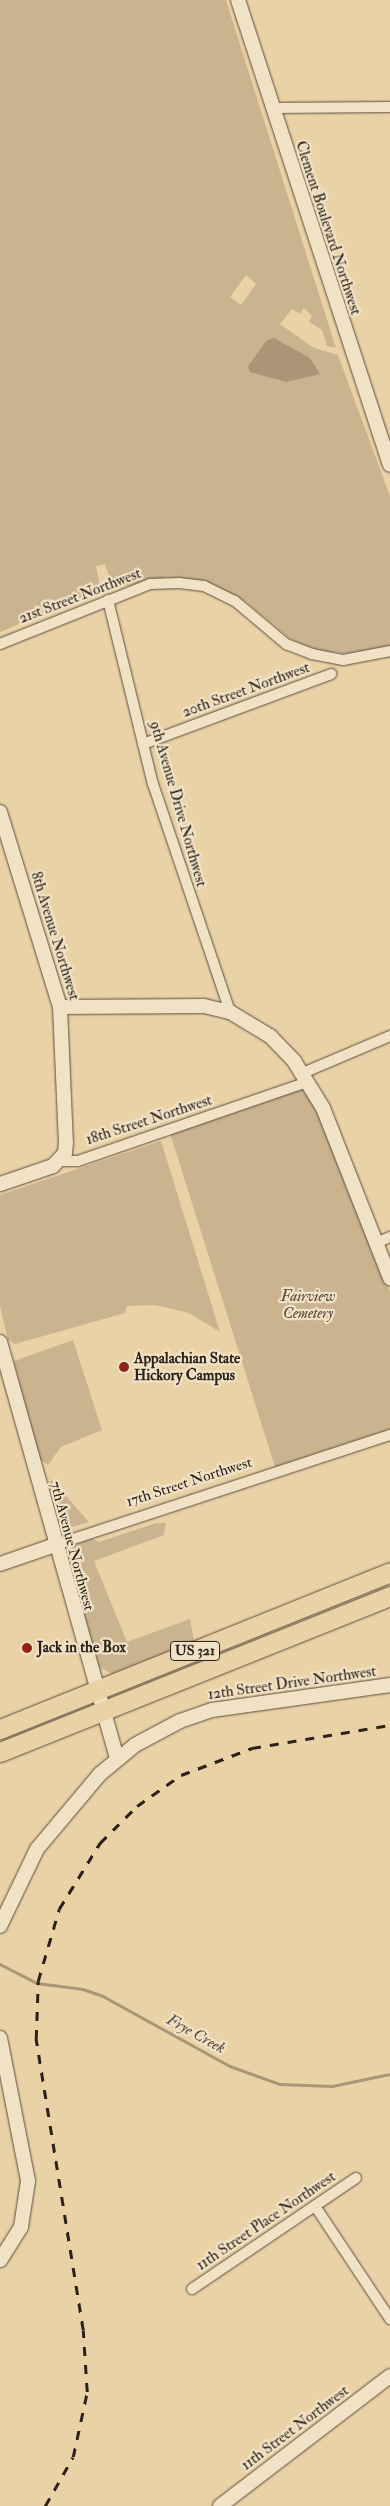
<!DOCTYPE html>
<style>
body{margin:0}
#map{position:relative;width:390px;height:2506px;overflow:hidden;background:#ead2a7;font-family:"IM FELL Double Pica",serif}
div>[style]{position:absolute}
.green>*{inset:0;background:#cab48f}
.water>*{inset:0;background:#a99677}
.stream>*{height:2.5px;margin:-1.25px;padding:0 1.25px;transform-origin:1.25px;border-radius:1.25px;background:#a99677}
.roads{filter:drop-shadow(0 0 1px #5b4d3c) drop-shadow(0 0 1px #5b4d3c)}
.street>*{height:10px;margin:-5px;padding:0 5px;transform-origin:5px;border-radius:5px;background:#f1e2c6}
.secondary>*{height:14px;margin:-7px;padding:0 7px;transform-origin:7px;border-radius:7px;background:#f1e2c6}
.highway>*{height:19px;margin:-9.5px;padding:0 9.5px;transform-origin:9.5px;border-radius:9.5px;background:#ead2a7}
.rail>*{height:2.5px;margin-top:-1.25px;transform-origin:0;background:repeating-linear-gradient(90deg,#2b2119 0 9px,transparent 0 18px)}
.dots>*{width:14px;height:14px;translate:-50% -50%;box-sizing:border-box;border:2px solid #f1e2c6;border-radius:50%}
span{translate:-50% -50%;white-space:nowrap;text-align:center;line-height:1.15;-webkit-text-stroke:4.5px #f1e2c6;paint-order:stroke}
.shield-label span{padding:1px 4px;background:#f1e2c6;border:1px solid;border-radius:4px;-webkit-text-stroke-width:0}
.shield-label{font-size:14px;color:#2b2119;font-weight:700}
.street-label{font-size:15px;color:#2b2119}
.park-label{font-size:15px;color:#534636;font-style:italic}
.poi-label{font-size:15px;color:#2b2119;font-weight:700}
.left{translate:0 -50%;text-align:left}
.water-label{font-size:16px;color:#574a3a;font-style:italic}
</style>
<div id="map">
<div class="green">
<div style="clip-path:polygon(evenodd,0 0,226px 0,336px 348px,327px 346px,322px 330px,309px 322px,312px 316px,304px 308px,300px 314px,292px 309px,280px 324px,314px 348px,338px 355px,390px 496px,390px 646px,351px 654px,320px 651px,291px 639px,245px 601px,213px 585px,167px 577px,113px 589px,105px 564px,96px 566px,100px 586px,96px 592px,0 632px,0 0,246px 275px,256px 284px,241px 305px,230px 297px,246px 275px)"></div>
<div style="clip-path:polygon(307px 1086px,390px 1292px,390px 1429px,275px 1467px,170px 1133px)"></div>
<div style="clip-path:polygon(161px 1141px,220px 1332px,189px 1313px,155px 1305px,127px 1306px,125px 1313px,15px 1344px,8px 1340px,0 1306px,0 1195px)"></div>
<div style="clip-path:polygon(73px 1340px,102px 1430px,61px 1447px,48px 1465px,39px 1459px,14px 1361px)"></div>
<div style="clip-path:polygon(52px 1480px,89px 1522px,61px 1530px,47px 1485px)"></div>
<div style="clip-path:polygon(156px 1523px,166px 1523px,164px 1535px,94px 1561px,127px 1642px,190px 1619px,194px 1642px,112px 1674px,99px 1667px,68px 1554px,75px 1544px,91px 1538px,99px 1542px)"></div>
</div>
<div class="water">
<div style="clip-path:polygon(274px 338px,310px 358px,320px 374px,286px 382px,250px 372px,248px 366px,266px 341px)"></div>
</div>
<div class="stream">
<div style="left:0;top:1964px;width:42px;rotate:27.2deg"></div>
<div style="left:37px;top:1983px;width:46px;rotate:7.4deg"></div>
<div style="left:83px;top:1989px;width:21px;rotate:19deg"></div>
<div style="left:103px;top:1996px;width:145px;rotate:28.9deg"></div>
<div style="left:230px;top:2066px;width:53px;rotate:19.8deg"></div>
<div style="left:280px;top:2084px;width:52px;rotate:2.2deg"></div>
<div style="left:332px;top:2086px;width:59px;rotate:-11.7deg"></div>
</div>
<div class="roads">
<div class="street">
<div style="left:273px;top:108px;width:117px;rotate:-0.5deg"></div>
<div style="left:108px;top:600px;width:189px;rotate:76.3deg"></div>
<div style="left:153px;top:784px;width:241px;rotate:71.3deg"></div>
<div style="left:0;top:644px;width:162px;rotate:-21.8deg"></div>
<div style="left:150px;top:584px;width:29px;rotate:-2deg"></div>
<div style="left:179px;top:583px;width:25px;rotate:7deg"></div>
<div style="left:204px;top:586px;width:34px;rotate:26deg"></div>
<div style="left:235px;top:601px;width:67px;rotate:40.1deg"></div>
<div style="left:286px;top:644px;width:28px;rotate:21deg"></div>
<div style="left:312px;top:654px;width:32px;rotate:11deg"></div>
<div style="left:343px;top:660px;width:48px;rotate:-10.8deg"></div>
<div style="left:143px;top:744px;width:201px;rotate:-20.4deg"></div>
<div style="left:303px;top:1073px;width:95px;rotate:-23deg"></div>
<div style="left:60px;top:1161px;width:18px"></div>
<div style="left:78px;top:1161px;width:243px;rotate:-19deg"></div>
<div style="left:376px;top:1243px;width:15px;rotate:-23deg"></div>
<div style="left:55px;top:1545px;width:353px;rotate:-18.2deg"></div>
<div style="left:315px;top:2206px;width:136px;rotate:56.4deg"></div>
<div style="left:192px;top:2289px;width:198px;rotate:-34.1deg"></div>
</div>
<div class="secondary">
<div style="left:238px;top:0;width:489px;rotate:71.9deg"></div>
<div style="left:0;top:812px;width:204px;rotate:72.9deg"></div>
<div style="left:60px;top:1007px;width:135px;rotate:87.5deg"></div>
<div style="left:66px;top:1142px;width:11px;rotate:95deg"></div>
<div style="left:65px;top:1153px;width:18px;rotate:133deg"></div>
<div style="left:53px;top:1166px;width:56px;rotate:161.2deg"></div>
<div style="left:60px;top:1007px;width:144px;rotate:-0.4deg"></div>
<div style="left:204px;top:1006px;width:27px;rotate:13deg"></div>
<div style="left:230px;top:1012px;width:47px;rotate:31deg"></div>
<div style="left:270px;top:1036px;width:35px;rotate:46deg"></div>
<div style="left:294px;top:1061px;width:55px;rotate:58.3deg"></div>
<div style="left:323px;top:1108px;width:183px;rotate:68.5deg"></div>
<div style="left:0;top:1342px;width:432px;rotate:74.3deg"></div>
<div style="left:0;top:1564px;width:58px;rotate:-19.1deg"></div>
<div style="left:0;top:1926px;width:85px;rotate:-64.3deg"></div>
<div style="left:37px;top:1849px;width:98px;rotate:-50deg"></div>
<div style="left:100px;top:1774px;width:45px;rotate:-39.6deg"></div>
<div style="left:135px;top:1745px;width:51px;rotate:-28.1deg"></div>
<div style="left:180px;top:1721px;width:34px;rotate:-19deg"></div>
<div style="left:212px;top:1710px;width:180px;rotate:-8deg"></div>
<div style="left:0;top:2038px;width:146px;rotate:78.9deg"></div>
<div style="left:28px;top:2181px;width:47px;rotate:98.7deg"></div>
<div style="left:21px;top:2227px;width:39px;rotate:122deg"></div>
<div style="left:220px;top:2506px;width:214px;rotate:-37.4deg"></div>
</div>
<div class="highway">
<div style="left:0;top:1729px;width:420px;rotate:-21.9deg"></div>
<div style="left:0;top:1752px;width:420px;rotate:-21.8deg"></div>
</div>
</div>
<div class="rail">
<div style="left:45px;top:2506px;width:56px;rotate:-60.3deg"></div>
<div style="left:73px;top:2457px;width:66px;rotate:-77.8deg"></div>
<div style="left:87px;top:2392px;width:62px;rotate:-93.7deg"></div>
<div style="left:83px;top:2330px;width:295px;rotate:-99.2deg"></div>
<div style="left:36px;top:2039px;width:58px;rotate:-88deg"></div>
<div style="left:38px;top:1981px;width:75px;rotate:-73.7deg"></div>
<div style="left:59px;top:1909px;width:78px;rotate:-58.2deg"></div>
<div style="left:100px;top:1843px;width:52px;rotate:-45deg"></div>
<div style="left:137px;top:1806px;width:54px;rotate:-35.2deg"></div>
<div style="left:181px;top:1775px;width:76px;rotate:-20.8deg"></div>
<div style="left:252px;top:1748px;width:140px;rotate:-9.5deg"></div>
</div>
<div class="dots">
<div style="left:124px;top:1367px;background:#8f2418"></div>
<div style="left:27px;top:1648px;background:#8f2418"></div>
</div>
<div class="shield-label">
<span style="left:195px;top:1651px">US 321</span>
</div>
<div class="street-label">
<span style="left:328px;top:228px;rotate:72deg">Clement Boulevard Northwest</span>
<span style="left:80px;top:596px;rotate:-21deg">21st Street Northwest</span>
<span style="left:246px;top:690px;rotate:-20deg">20th Street Northwest</span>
<span style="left:178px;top:804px;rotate:74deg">9th Avenue Drive Northwest</span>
<span style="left:55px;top:936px;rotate:73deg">8th Avenue Northwest</span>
<span style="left:149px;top:1120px;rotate:-18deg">18th Street Northwest</span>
<span style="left:189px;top:1482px;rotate:-18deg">17th Street Northwest</span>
<span style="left:72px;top:1546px;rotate:75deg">7th Avenue Northwest</span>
<span style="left:292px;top:1683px;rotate:-8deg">12th Street Drive Northwest</span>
<span style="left:266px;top:2221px;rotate:-34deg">11th Street Place Northwest</span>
<span style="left:295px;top:2428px;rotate:-37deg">11th Street Northwest</span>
</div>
<div class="park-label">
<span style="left:308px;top:1305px">Fairview<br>Cemetery</span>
</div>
<div class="poi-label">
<span class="left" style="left:134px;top:1367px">Appalachian State<br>Hickory Campus</span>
<span class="left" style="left:37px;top:1648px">Jack in the Box</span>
</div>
<div class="water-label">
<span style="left:196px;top:2034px;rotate:29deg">Frye Creek</span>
</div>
</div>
